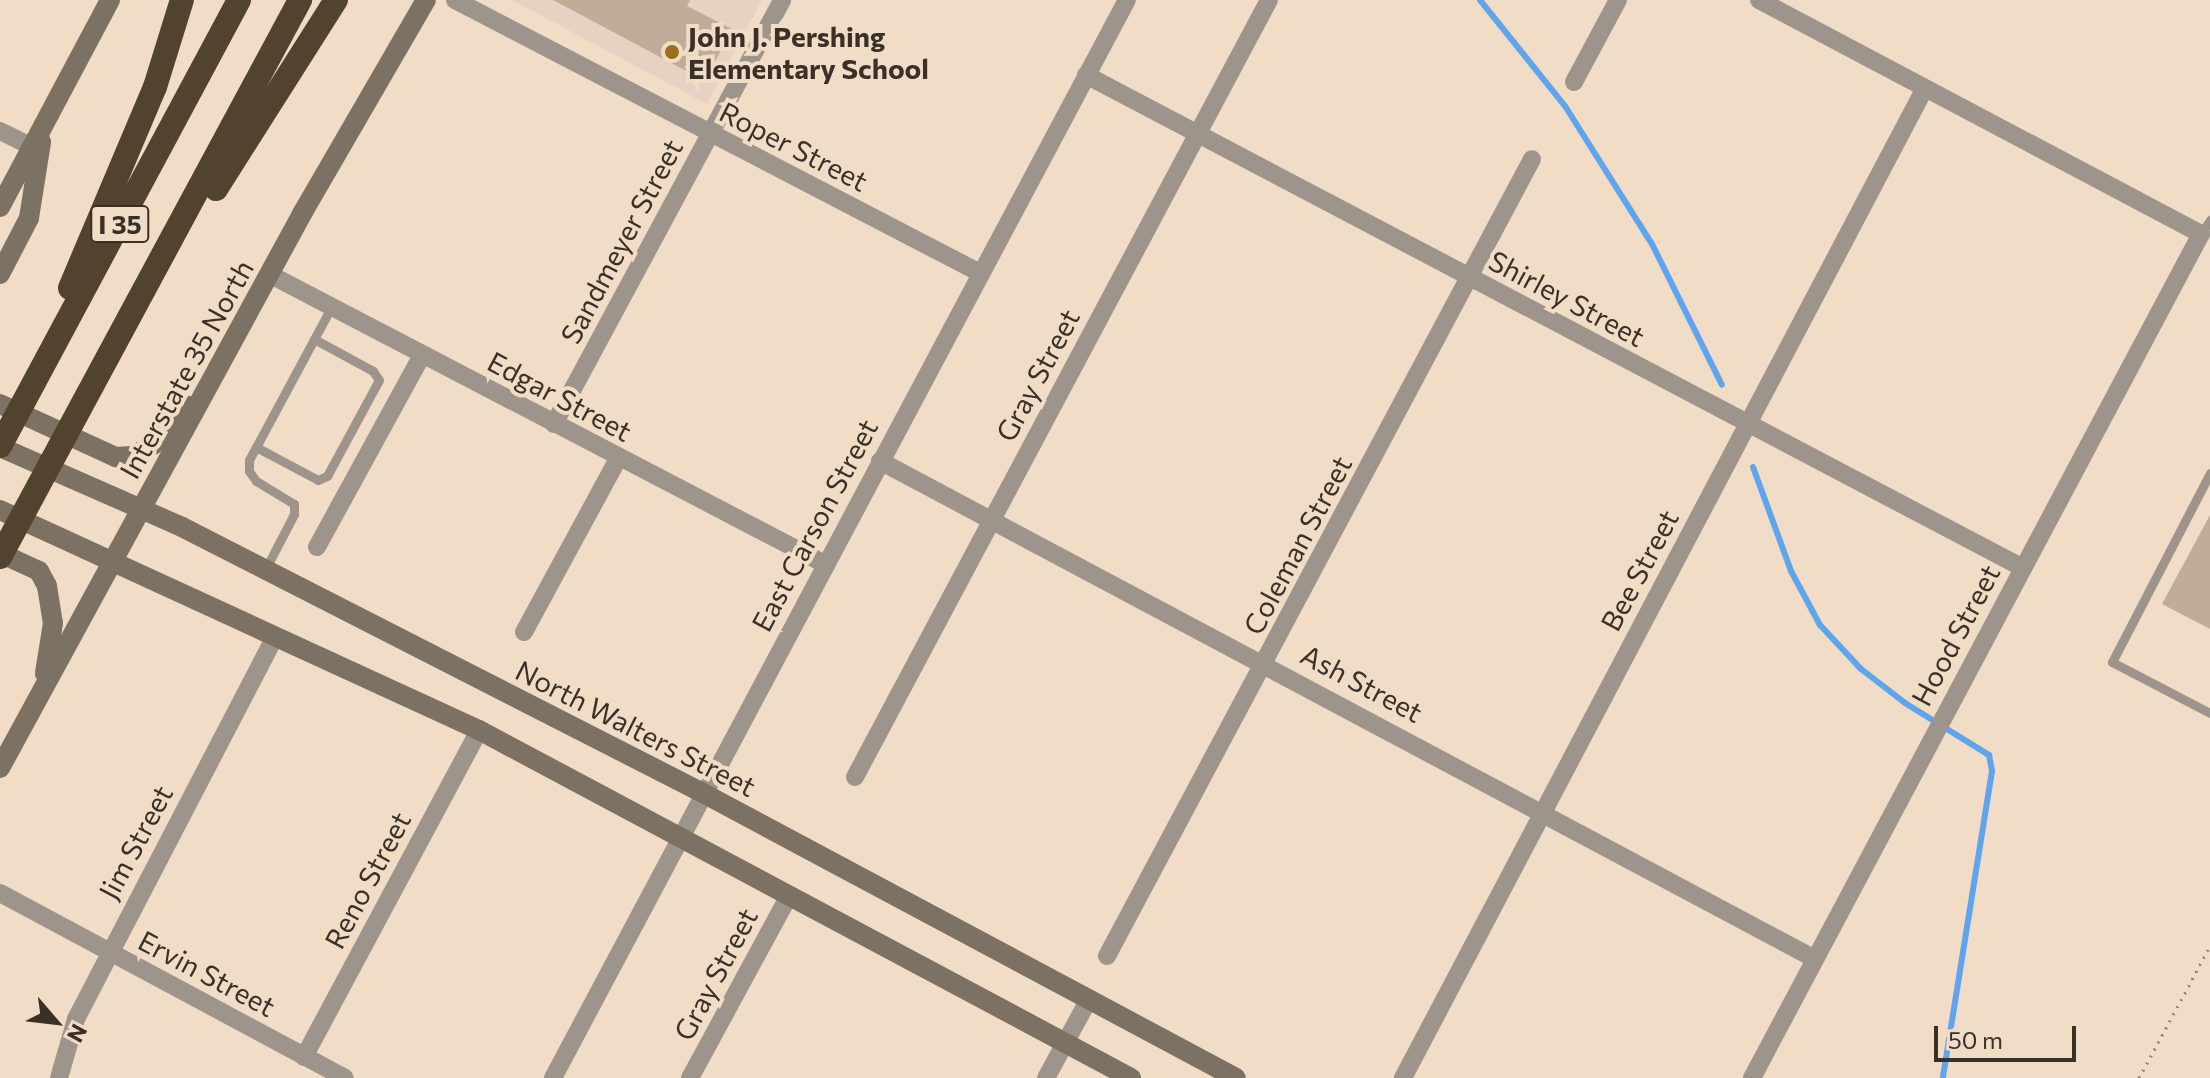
<!DOCTYPE html>
<style>
body{margin:0}
#map{position:relative;width:2210px;height:1078px;overflow:hidden;background:#f1dcc5;font-family:Commissioner,sans-serif}
div>[style]{position:absolute}
.education>*{inset:0;background:#e5d2c2}
.stream>*{height:6px;margin:-3px;padding:0 3px;transform-origin:3px;border-radius:3px;background:#5fa5ed}
.building>*{inset:0;background:#c1ad97}
.path>*{height:3px;margin-top:-1.5px;transform-origin:0;background:repeating-linear-gradient(90deg,#938575 0 2px,transparent 0 8px)}
.lane>*{height:9px;margin:-4.5px;padding:0 4.5px;transform-origin:4.5px;border-radius:4.5px;background:#9d958b}
.street>*{height:18px;margin:-9px;padding:0 9px;transform-origin:9px;border-radius:9px;background:#9d958b}
.secondary>*{height:20px;margin:-10px;padding:0 10px;transform-origin:10px;border-radius:10px;background:#7c7163}
.highway>*{height:24px;margin:-12px;padding:0 12px;transform-origin:12px;border-radius:12px;background:#52432e}
.dots>*{width:22px;height:22px;translate:-50% -50%;box-sizing:border-box;border:4px solid #f1dcc5;border-radius:50%}
span{translate:-50% -50%;white-space:nowrap;text-align:center;line-height:1.15;-webkit-text-stroke:8px #f1dcc5;paint-order:stroke}
.shield-label span{padding:2px 6px;background:#f1dcc5;border:2px solid;border-radius:6px;-webkit-text-stroke-width:0}
.shield-label{font-size:26px;color:#393128;font-weight:700}
.poi-label{font-size:28px;color:#393128;font-weight:700}
.left{translate:0 -50%;text-align:left}
.street-label{font-size:28px;color:#393128}
.north{position:absolute;left:16px;top:982px;width:80px;height:80px;-webkit-text-stroke:6px #f1dcc5;paint-order:stroke;rotate:118deg;font-size:22px;font-weight:700;line-height:32px;text-align:center;color:#393128}
.north::after{content:'';display:block;margin:auto;width:28px;height:36px;background:#393128;clip-path:polygon(50% 0,100% 100%,50% 72%,0 100%)}
.scale{position:absolute;left:1934px;top:1026px;width:142px;height:36px;box-sizing:border-box;border:4px solid #393128;border-top:0;padding-left:10px;font-size:24px;line-height:28px;white-space:nowrap;color:#393128;-webkit-text-stroke:6px #f1dcc5;paint-order:stroke}
</style>
<div id="map">
<div class="education">
<div style="clip-path:polygon(512px 0,762px 0,707px 104px)"></div>
</div>
<div class="stream">
<div style="left:1480px;top:0;width:136px;rotate:51.3deg"></div>
<div style="left:1565px;top:106px;width:163px;rotate:57.8deg"></div>
<div style="left:1652px;top:244px;width:157px;rotate:63.6deg"></div>
<div style="left:1753px;top:467px;width:111px;rotate:69.9deg"></div>
<div style="left:1791px;top:571px;width:61px;rotate:61.8deg"></div>
<div style="left:1820px;top:625px;width:60px;rotate:47deg"></div>
<div style="left:1861px;top:669px;width:56px;rotate:37.7deg"></div>
<div style="left:1905px;top:703px;width:99px;rotate:31.8deg"></div>
<div style="left:1989px;top:755px;width:16px;rotate:79deg"></div>
<div style="left:1992px;top:771px;width:311px;rotate:99.1deg"></div>
</div>
<div class="building">
<div style="clip-path:polygon(553px 0,690px 0,687px 6px,732px 29px,705px 81px)"></div>
<div style="clip-path:polygon(2210px 515px,2210px 629px,2162px 604px)"></div>
</div>
<div class="path">
<div style="left:2139px;top:1078px;width:150px;rotate:-61.7deg"></div>
</div>
<div class="lane">
<div style="left:2201px;top:234px;width:17px;rotate:-57deg"></div>
<div style="left:256px;top:447px;width:70px;rotate:28deg"></div>
<div style="left:318px;top:480px;width:10px;rotate:-24deg"></div>
<div style="left:327px;top:476px;width:109px;rotate:-61.6deg"></div>
<div style="left:379px;top:380px;width:11px;rotate:-124deg"></div>
<div style="left:373px;top:371px;width:67px;rotate:-151.5deg"></div>
<div style="left:2210px;top:473px;width:213px;rotate:117.4deg"></div>
<div style="left:2112px;top:662px;width:110px;rotate:27.5deg"></div>
<div style="left:265px;top:570px;width:63px;rotate:-62.6deg"></div>
<div style="left:294px;top:514px;width:10px;rotate:-90deg"></div>
<div style="left:294px;top:504px;width:44px;rotate:-148.8deg"></div>
<div style="left:256px;top:481px;width:12px;rotate:-125deg"></div>
<div style="left:249px;top:471px;width:11px;rotate:-90deg"></div>
<div style="left:249px;top:460px;width:173px;rotate:-61.7deg"></div>
</div>
<div class="street">
<div style="left:455px;top:0;width:592px;rotate:27.47deg"></div>
<div style="left:1086px;top:75px;width:1059px;rotate:27.75deg"></div>
<div style="left:1574px;top:82px;width:93px;rotate:-61.8deg"></div>
<div style="left:0;top:131px;width:37px;rotate:26deg"></div>
<div style="left:269px;top:274px;width:627px;rotate:27.55deg"></div>
<div style="left:554px;top:424px;width:481px;rotate:-61.7deg"></div>
<div style="left:880px;top:461px;width:1059px;rotate:28.04deg"></div>
<div style="left:317px;top:547px;width:219px;rotate:-61.3deg"></div>
<div style="left:524px;top:632px;width:197px;rotate:-61.5deg"></div>
<div style="left:855px;top:777px;width:880px;rotate:-61.95deg"></div>
<div style="left:0;top:893px;width:391px;rotate:28.2deg"></div>
<div style="left:1107px;top:956px;width:903px;rotate:-61.93deg"></div>
<div style="left:304px;top:1057px;width:371px;rotate:-61.8deg"></div>
<div style="left:59px;top:1078px;width:61px;rotate:-73.9deg"></div>
<div style="left:76px;top:1019px;width:429px;rotate:-62.5deg"></div>
<div style="left:553px;top:1078px;width:1221px;rotate:-61.97deg"></div>
<div style="left:690px;top:1078px;width:207px;rotate:-61.5deg"></div>
<div style="left:1046px;top:1078px;width:90px;rotate:-61.4deg"></div>
<div style="left:1403px;top:1078px;width:1119px;rotate:-62.2deg"></div>
<div style="left:1752px;top:1078px;width:956px;rotate:-61.99deg"></div>
<div style="left:2201px;top:234px;width:500px;rotate:-152.1deg"></div>
</div>
<div class="secondary">
<div style="left:0;top:207px;width:234px;rotate:-62deg"></div>
<div style="left:0;top:274px;width:63px;rotate:-62.6deg"></div>
<div style="left:29px;top:218px;width:77px;rotate:-81deg"></div>
<div style="left:0;top:404px;width:128px;rotate:24.6deg"></div>
<div style="left:116px;top:457px;width:16px;rotate:-4deg"></div>
<div style="left:132px;top:456px;width:24px;rotate:-28deg"></div>
<div style="left:153px;top:445px;width:52px;rotate:-49.6deg"></div>
<div style="left:0;top:447px;width:199px;rotate:23.7deg"></div>
<div style="left:182px;top:527px;width:585px;rotate:27.05deg"></div>
<div style="left:703px;top:793px;width:604px;rotate:28.13deg"></div>
<div style="left:0;top:510px;width:527px;rotate:24.67deg"></div>
<div style="left:479px;top:730px;width:739px;rotate:28.09deg"></div>
<div style="left:0;top:553px;width:43px;rotate:24.8deg"></div>
<div style="left:39px;top:571px;width:17px;rotate:62deg"></div>
<div style="left:47px;top:586px;width:37px;rotate:81deg"></div>
<div style="left:53px;top:623px;width:51px;rotate:99.1deg"></div>
<div style="left:0;top:768px;width:633px;rotate:-61.41deg"></div>
<div style="left:303px;top:212px;width:245px;rotate:-59.9deg"></div>
</div>
<div class="highway">
<div style="left:216px;top:189px;width:224px;rotate:-57.6deg"></div>
<div style="left:70px;top:288px;width:218px;rotate:-67.1deg"></div>
<div style="left:155px;top:87px;width:91px;rotate:-72.8deg"></div>
<div style="left:0;top:446px;width:506px;rotate:-61.81deg"></div>
<div style="left:0;top:557px;width:633px;rotate:-61.69deg"></div>
</div>
<div class="dots">
<div style="left:672px;top:52px;background:#9c6e1f"></div>
</div>
<div class="shield-label">
<span style="left:120px;top:224px">I 35</span>
</div>
<div class="poi-label">
<span class="left" style="left:688px;top:52px">John J. Pershing<br>Elementary School</span>
</div>
<div class="street-label">
<span style="left:794px;top:146px;rotate:27deg">Roper Street</span>
<span style="left:621px;top:241px;rotate:-62deg">Sandmeyer Street</span>
<span style="left:1567px;top:298px;rotate:28deg">Shirley Street</span>
<span style="left:186px;top:369px;rotate:-61deg">Interstate 35 North</span>
<span style="left:1037px;top:375px;rotate:-62deg">Gray Street</span>
<span style="left:560px;top:396px;rotate:28deg">Edgar Street</span>
<span style="left:814px;top:525px;rotate:-62deg">East Carson Street</span>
<span style="left:1297px;top:545px;rotate:-62deg">Coleman Street</span>
<span style="left:1639px;top:570px;rotate:-62deg">Bee Street</span>
<span style="left:1955px;top:635px;rotate:-62deg">Hood Street</span>
<span style="left:1362px;top:683px;rotate:28deg">Ash Street</span>
<span style="left:636px;top:728px;rotate:27deg">North Walters Street</span>
<span style="left:135px;top:842px;rotate:-62deg">Jim Street</span>
<span style="left:367px;top:880px;rotate:-62deg">Reno Street</span>
<span style="left:207px;top:973px;rotate:28deg">Ervin Street</span>
<span style="left:715px;top:974px;rotate:-62deg">Gray Street</span>
</div>
<div class="north">N</div>
<div class="scale">50 m</div>
</div>
